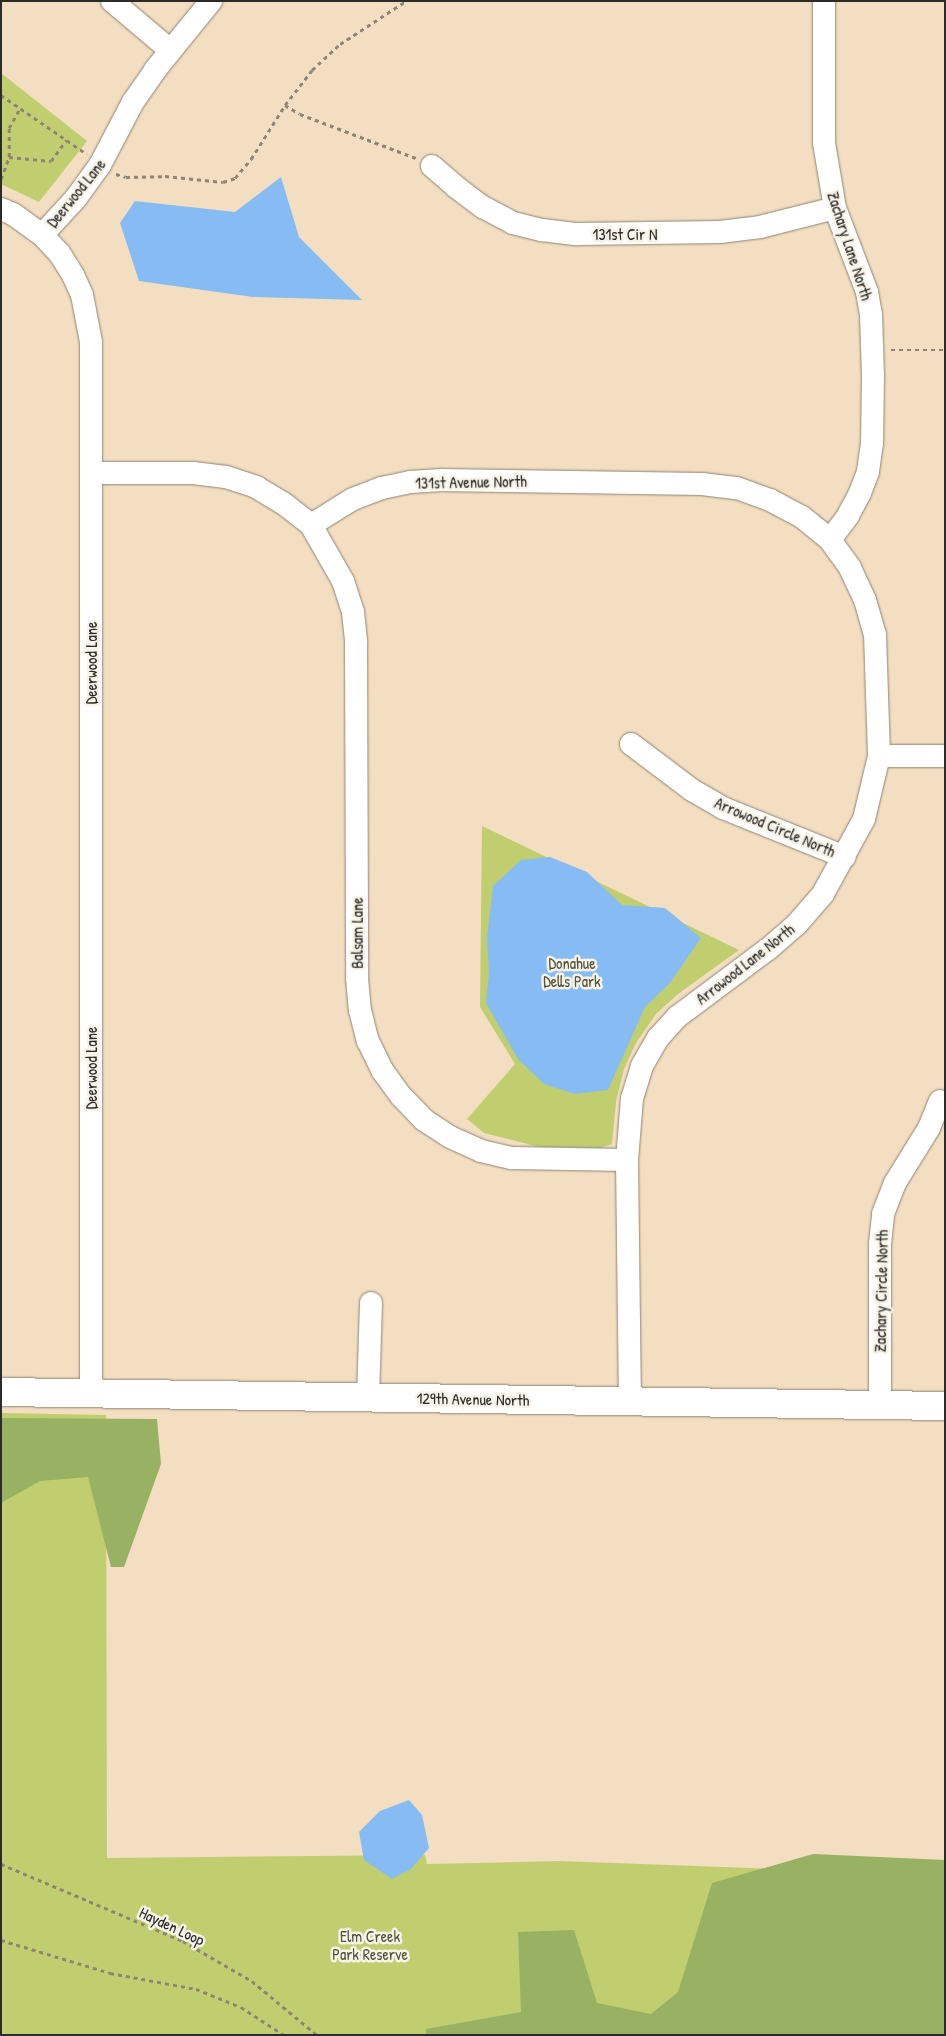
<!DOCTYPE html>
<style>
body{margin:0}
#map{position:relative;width:946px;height:2036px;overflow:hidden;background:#f3dec1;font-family:"Patrick Hand",sans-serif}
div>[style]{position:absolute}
.green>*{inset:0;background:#c0ce70}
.forest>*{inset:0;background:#98b162}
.water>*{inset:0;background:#86bbf4}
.path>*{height:2.5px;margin-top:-1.25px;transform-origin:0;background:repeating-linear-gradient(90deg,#8f8476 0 4px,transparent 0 8px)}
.roads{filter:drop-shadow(0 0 1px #8f8476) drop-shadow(0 0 1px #8f8476)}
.minor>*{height:22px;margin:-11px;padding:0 11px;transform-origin:11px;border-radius:11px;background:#fff}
.major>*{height:28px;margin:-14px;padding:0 14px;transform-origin:14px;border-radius:14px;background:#fff}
span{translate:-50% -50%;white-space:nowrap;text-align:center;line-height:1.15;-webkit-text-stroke:5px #f7f3e8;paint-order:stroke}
.street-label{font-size:16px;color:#2b2b2b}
.park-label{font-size:16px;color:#50543c}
.frame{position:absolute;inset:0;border:2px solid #2b2b2b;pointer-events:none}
</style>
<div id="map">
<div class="green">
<div style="clip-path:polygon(1px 73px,87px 141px,39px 202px,1px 184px)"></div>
<div style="clip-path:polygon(482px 826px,739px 950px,678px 994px,656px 1014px,636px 1043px,624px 1069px,616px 1102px,612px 1144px,600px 1148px,539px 1147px,484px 1133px,467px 1119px,515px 1064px,480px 1007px)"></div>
<div style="clip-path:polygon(1px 1413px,106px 1415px,107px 1858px,425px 1855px,427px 1864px,560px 1861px,945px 1875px,945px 2035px,1px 2035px)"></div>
</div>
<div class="forest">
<div style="clip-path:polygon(1px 1418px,157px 1419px,161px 1464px,124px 1567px,111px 1567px,88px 1477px,40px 1481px,1px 1503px)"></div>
<div style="clip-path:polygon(813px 1854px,945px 1860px,945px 2035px,426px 2035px,426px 2029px,521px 2012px,518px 1932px,574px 1930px,597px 2003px,651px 2014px,678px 1992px,712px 1883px)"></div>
</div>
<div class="water">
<div style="clip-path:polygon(281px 177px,299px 237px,362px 300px,253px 297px,139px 281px,120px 223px,135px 201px,235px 212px)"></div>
<div style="clip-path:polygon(550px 857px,587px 872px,622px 905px,665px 908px,701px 938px,670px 983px,645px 1007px,608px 1090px,575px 1094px,544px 1084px,518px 1059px,486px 1003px,489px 973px,487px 938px,493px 886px,521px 860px)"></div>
<div style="clip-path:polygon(409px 1800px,422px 1815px,429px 1848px,411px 1869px,392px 1879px,364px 1860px,359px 1832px,380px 1811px)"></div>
</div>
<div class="path">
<div style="left:1px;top:95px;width:104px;rotate:34.5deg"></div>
<div style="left:285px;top:105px;width:17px;rotate:31deg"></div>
<div style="left:300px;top:114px;width:124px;rotate:20.8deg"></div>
<div style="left:9px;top:157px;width:42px;rotate:5.4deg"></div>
<div style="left:51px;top:161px;width:26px;rotate:-54deg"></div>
<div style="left:116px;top:174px;width:10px;rotate:17deg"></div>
<div style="left:126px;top:177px;width:39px;rotate:-1deg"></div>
<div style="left:165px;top:176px;width:58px;rotate:5.9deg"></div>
<div style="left:223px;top:182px;width:13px;rotate:-18deg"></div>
<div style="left:235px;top:178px;width:25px;rotate:-50deg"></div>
<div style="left:251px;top:159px;width:64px;rotate:-57.8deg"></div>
<div style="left:285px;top:105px;width:44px;rotate:-52.4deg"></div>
<div style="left:312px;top:70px;width:38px;rotate:-43deg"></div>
<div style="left:340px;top:44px;width:79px;rotate:-33.1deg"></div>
<div style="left:1px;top:179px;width:23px;rotate:-70deg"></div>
<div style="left:9px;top:157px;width:29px;rotate:-90deg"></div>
<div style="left:9px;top:128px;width:23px;rotate:-61deg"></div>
<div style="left:891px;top:350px;width:54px"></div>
<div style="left:1px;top:1864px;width:198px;rotate:22.9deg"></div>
<div style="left:183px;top:1941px;width:80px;rotate:30.1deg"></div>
<div style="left:252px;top:1981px;width:85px;rotate:39.7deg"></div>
<div style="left:1px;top:1940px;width:114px;rotate:16.8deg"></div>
<div style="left:110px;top:1973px;width:87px;rotate:10.5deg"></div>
<div style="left:196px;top:1989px;width:48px;rotate:21.8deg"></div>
<div style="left:241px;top:2007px;width:51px;rotate:33.1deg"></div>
</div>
<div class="roads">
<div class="minor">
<div style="left:112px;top:1px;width:76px;rotate:40.2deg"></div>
<div style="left:824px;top:1px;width:142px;rotate:90deg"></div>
<div style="left:824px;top:143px;width:66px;rotate:80.4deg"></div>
<div style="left:835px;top:208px;width:90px;rotate:69.1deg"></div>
<div style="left:867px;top:292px;width:23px;rotate:80deg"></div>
<div style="left:871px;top:315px;width:60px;rotate:88.1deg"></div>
<div style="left:873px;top:375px;width:68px;rotate:90.8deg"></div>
<div style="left:872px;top:443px;width:29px;rotate:98deg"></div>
<div style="left:868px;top:472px;width:22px;rotate:111deg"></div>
<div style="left:860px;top:493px;width:26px;rotate:118deg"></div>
<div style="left:848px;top:516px;width:30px;rotate:127deg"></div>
<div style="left:432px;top:166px;width:32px;rotate:41deg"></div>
<div style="left:456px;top:187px;width:34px;rotate:37deg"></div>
<div style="left:483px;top:207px;width:34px;rotate:28deg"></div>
<div style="left:513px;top:223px;width:30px;rotate:14deg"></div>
<div style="left:542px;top:230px;width:35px;rotate:7deg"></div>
<div style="left:577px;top:234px;width:143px;rotate:-0.8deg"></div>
<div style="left:720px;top:232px;width:40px;rotate:-7.1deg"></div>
<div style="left:760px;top:227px;width:77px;rotate:-14.2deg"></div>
<div style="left:1px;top:209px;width:13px;rotate:23deg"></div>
<div style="left:13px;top:214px;width:36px;rotate:36deg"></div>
<div style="left:91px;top:473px;width:102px"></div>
<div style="left:193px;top:473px;width:33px;rotate:7deg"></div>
<div style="left:226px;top:477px;width:32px;rotate:18deg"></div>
<div style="left:256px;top:487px;width:31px;rotate:31deg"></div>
<div style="left:283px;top:503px;width:36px;rotate:38deg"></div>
<div style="left:311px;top:525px;width:64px;rotate:60.3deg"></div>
<div style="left:343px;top:581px;width:33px;rotate:72deg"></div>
<div style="left:353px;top:612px;width:31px;rotate:84deg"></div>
<div style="left:356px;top:643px;width:335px;rotate:89.8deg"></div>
<div style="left:357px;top:978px;width:32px;rotate:85deg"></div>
<div style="left:360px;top:1010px;width:32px;rotate:76deg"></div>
<div style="left:368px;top:1041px;width:32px;rotate:64deg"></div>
<div style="left:382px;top:1070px;width:32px;rotate:54deg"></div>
<div style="left:401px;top:1096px;width:33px;rotate:46deg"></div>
<div style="left:424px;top:1120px;width:31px;rotate:33deg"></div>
<div style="left:450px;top:1137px;width:34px;rotate:24deg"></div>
<div style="left:481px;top:1151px;width:32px;rotate:13deg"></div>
<div style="left:512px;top:1158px;width:115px;rotate:1deg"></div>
<div style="left:311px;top:525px;width:49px;rotate:-31.8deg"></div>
<div style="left:353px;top:499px;width:31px;rotate:-21deg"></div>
<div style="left:382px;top:488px;width:30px;rotate:-12deg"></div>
<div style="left:411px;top:482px;width:30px;rotate:-4deg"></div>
<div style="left:441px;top:480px;width:261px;rotate:0.9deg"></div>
<div style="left:702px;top:484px;width:35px;rotate:7deg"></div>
<div style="left:737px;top:488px;width:35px;rotate:20deg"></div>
<div style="left:770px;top:500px;width:36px;rotate:28deg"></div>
<div style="left:802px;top:517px;width:36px;rotate:39deg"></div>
<div style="left:830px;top:540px;width:34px;rotate:54deg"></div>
<div style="left:850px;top:568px;width:35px;rotate:65deg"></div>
<div style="left:865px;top:600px;width:35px;rotate:74deg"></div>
<div style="left:875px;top:634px;width:122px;rotate:88.1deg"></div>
<div style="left:879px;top:756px;width:65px;rotate:103.4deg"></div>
<div style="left:864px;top:819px;width:85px;rotate:118.7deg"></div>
<div style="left:823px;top:894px;width:40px;rotate:131deg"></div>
<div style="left:797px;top:924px;width:38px;rotate:139deg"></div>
<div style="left:768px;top:949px;width:114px;rotate:143.2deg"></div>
<div style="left:677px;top:1017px;width:28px;rotate:132deg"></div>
<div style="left:658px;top:1038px;width:32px;rotate:120deg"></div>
<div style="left:642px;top:1066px;width:34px;rotate:107deg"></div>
<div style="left:632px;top:1098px;width:62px;rotate:94.6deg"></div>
<div style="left:627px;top:1160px;width:242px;rotate:89.3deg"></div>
<div style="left:631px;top:744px;width:76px;rotate:37deg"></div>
<div style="left:692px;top:790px;width:36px;rotate:30deg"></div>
<div style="left:723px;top:808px;width:131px;rotate:21.9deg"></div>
<div style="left:879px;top:756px;width:66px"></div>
<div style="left:91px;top:1394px;width:1052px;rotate:-90deg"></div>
<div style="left:91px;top:342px;width:48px;rotate:-100.8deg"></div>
<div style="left:82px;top:295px;width:22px;rotate:-114deg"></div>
<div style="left:73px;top:275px;width:26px;rotate:-122deg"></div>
<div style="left:59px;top:253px;width:25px;rotate:-133deg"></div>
<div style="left:42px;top:235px;width:50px;rotate:-47.4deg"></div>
<div style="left:76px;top:198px;width:41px;rotate:-54deg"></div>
<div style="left:100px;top:165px;width:71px;rotate:-62.4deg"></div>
<div style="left:133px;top:102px;width:39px;rotate:-55deg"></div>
<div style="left:155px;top:70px;width:89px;rotate:-50.9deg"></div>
<div style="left:368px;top:1398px;width:95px;rotate:-88.2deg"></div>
<div style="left:880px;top:1405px;width:161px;rotate:-90deg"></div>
<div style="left:880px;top:1244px;width:30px;rotate:-84deg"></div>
<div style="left:883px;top:1214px;width:33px;rotate:-69deg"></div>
<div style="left:895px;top:1183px;width:65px;rotate:-58.3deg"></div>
<div style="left:929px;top:1128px;width:29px;rotate:-68deg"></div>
</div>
<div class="major">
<div style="left:1px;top:1392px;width:944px;rotate:0.85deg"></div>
</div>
</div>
<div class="street-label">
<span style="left:76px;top:193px;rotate:-51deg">Deerwood Lane</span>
<span style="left:625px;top:234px">131st Cir N</span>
<span style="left:850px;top:246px;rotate:72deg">Zachary Lane North</span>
<span style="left:471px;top:482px;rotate:-1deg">131st Avenue North</span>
<span style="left:91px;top:663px;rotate:-90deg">Deerwood Lane</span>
<span style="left:775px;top:827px;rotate:23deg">Arrowood Circle North</span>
<span style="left:357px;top:933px;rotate:-90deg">Balsam Lane</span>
<span style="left:745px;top:964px;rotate:-38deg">Arrowood Lane North</span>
<span style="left:91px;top:1068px;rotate:-90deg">Deerwood Lane</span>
<span style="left:881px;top:1291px;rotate:-89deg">Zachary Circle North</span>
<span style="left:473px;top:1399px;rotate:1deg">129th Avenue North</span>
<span style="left:172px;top:1926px;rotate:25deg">Hayden Loop</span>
</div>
<div class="park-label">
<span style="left:572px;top:972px">Donahue<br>Dells Park</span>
<span style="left:370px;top:1945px">Elm Creek<br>Park Reserve</span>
</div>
<div class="frame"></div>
</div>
